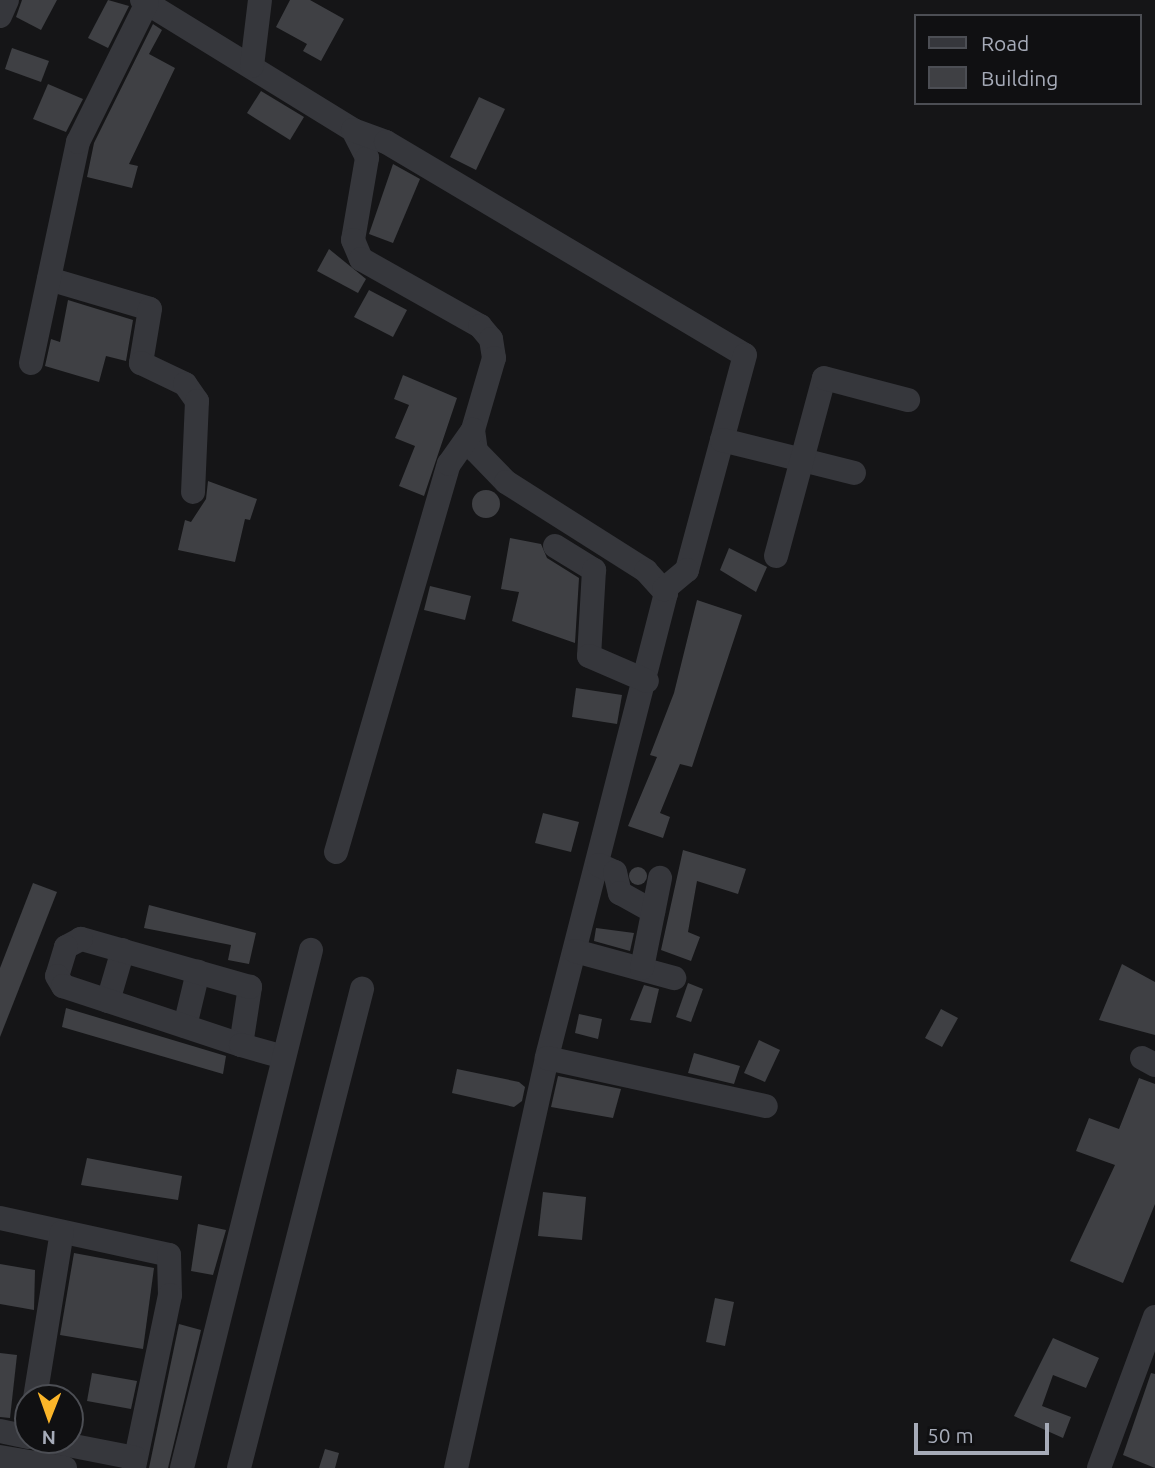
<!DOCTYPE html>
<style>
body{margin:0}
#map{position:relative;width:1155px;height:1468px;overflow:hidden;background:#151517;font-family:Ubuntu,sans-serif}
div>[style]{position:absolute}
.building>*{inset:0;background:#3f4044}
.round{border-radius:50%}
.minor>*{height:24px;margin:-12px;padding:0 12px;transform-origin:12px;border-radius:12px;background:#36373c}
span{translate:-50% -50%;white-space:nowrap;text-align:center;line-height:1.15;-webkit-text-stroke:6px #101012;paint-order:stroke}
.legend{position:absolute;left:914px;top:14px;width:228px;height:91px;box-sizing:border-box;background:#101012;border:2px solid #4c4e54;margin:0;padding:9px 12px;list-style:none;font-size:21px;color:#a6abb8}
.legend li{display:flex;align-items:center;gap:14px;height:35px}
.legend b{width:35px;border:2px solid #4c4e54}
.north{position:absolute;left:14px;top:1384px;width:70px;height:70px;box-sizing:border-box;background:#101012;border:2px solid #4c4e54;border-radius:50%;rotate:181deg;font-size:19px;font-weight:700;line-height:28px;text-align:center;color:#a6abb8}
.north::after{content:'';display:block;margin:auto;width:24px;height:32px;background:#fbb529;clip-path:polygon(50% 0,100% 100%,50% 72%,0 100%)}
.scale{position:absolute;left:914px;top:1423px;width:135px;height:32px;box-sizing:border-box;border:4px solid #a6abb8;border-top:0;padding-left:9px;font-size:21px;line-height:24px;white-space:nowrap;color:#a6abb8;-webkit-text-stroke:5px #101012;paint-order:stroke}
</style>
<div id="map">
<div class="building">
<div style="clip-path:polygon(22px 0,57px 0,41px 30px,16px 17px)"></div>
<div style="clip-path:polygon(108px 0,129px 6px,108px 48px,88px 38px)"></div>
<div style="clip-path:polygon(290px 0,310px 0,344px 19px,321px 61px,303px 51px,307px 44px,276px 27px)"></div>
<div style="clip-path:polygon(153px 24px,162px 30px,149px 54px,175px 68px,129px 164px,138px 166px,132px 188px,87px 177px,94px 143px)"></div>
<div style="clip-path:polygon(12px 48px,49px 61px,41px 82px,5px 69px)"></div>
<div style="clip-path:polygon(48px 84px,83px 99px,66px 132px,33px 119px)"></div>
<div style="clip-path:polygon(261px 91px,304px 117px,290px 140px,247px 113px)"></div>
<div style="clip-path:polygon(479px 97px,505px 109px,476px 170px,450px 157px)"></div>
<div style="clip-path:polygon(393px 164px,420px 179px,393px 243px,369px 234px)"></div>
<div style="clip-path:polygon(329px 249px,366px 279px,358px 293px,317px 271px)"></div>
<div style="clip-path:polygon(369px 290px,407px 310px,393px 337px,354px 317px)"></div>
<div style="clip-path:polygon(68px 300px,133px 320px,126px 361px,106px 356px,99px 382px,45px 366px,51px 339px,60px 342px)"></div>
<div style="clip-path:polygon(403px 375px,457px 398px,424px 496px,399px 486px,415px 446px,395px 438px,409px 405px,394px 399px)"></div>
<div style="clip-path:polygon(208px 481px,257px 499px,250px 520px,245px 519px,235px 562px,178px 550px,185px 520px,191px 522px,206px 499px)"></div>
<div class="round" style="left:472px;top:490px;width:28px;height:28px"></div>
<div style="clip-path:polygon(510px 538px,541px 544px,547px 558px,579px 578px,575px 643px,512px 621px,519px 592px,501px 589px)"></div>
<div style="clip-path:polygon(729px 548px,767px 567px,756px 592px,720px 570px)"></div>
<div style="clip-path:polygon(430px 586px,471px 596px,465px 620px,424px 610px)"></div>
<div style="clip-path:polygon(697px 600px,742px 615px,692px 767px,680px 764px,660px 813px,670px 817px,663px 838px,628px 826px,657px 757px,650px 755px,674px 693px)"></div>
<div style="clip-path:polygon(576px 688px,622px 695px,617px 724px,572px 717px)"></div>
<div style="clip-path:polygon(543px 813px,579px 822px,571px 852px,535px 843px)"></div>
<div style="clip-path:polygon(683px 850px,746px 869px,738px 894px,697px 881px,688px 932px,700px 937px,691px 961px,661px 950px)"></div>
<div class="round" style="left:629px;top:867px;width:18px;height:18px"></div>
<div style="clip-path:polygon(33px 883px,57px 892px,0 1037px,0 968px)"></div>
<div style="clip-path:polygon(149px 905px,256px 933px,249px 964px,228px 960px,231px 945px,144px 928px)"></div>
<div style="clip-path:polygon(596px 928px,634px 933px,630px 951px,594px 941px)"></div>
<div style="clip-path:polygon(1122px 964px,1155px 982px,1155px 1035px,1099px 1020px)"></div>
<div style="clip-path:polygon(688px 983px,703px 989px,691px 1022px,676px 1017px)"></div>
<div style="clip-path:polygon(644px 985px,659px 989px,651px 1023px,630px 1020px)"></div>
<div style="clip-path:polygon(66px 1008px,226px 1056px,223px 1074px,62px 1027px)"></div>
<div style="clip-path:polygon(941px 1009px,958px 1018px,942px 1047px,925px 1038px)"></div>
<div style="clip-path:polygon(579px 1014px,602px 1019px,598px 1039px,575px 1033px)"></div>
<div style="clip-path:polygon(759px 1040px,780px 1050px,765px 1082px,744px 1073px)"></div>
<div style="clip-path:polygon(694px 1053px,740px 1066px,734px 1084px,688px 1073px)"></div>
<div style="clip-path:polygon(457px 1069px,519px 1082px,525px 1087px,522px 1101px,514px 1107px,452px 1093px)"></div>
<div style="clip-path:polygon(558px 1076px,621px 1089px,613px 1118px,551px 1107px)"></div>
<div style="clip-path:polygon(1139px 1078px,1155px 1084px,1155px 1204px,1123px 1283px,1070px 1261px,1115px 1165px,1076px 1151px,1089px 1118px,1119px 1129px)"></div>
<div style="clip-path:polygon(87px 1158px,182px 1176px,178px 1200px,81px 1185px)"></div>
<div style="clip-path:polygon(543px 1192px,586px 1197px,582px 1240px,538px 1236px)"></div>
<div style="clip-path:polygon(198px 1224px,226px 1230px,213px 1275px,191px 1271px)"></div>
<div style="clip-path:polygon(74px 1253px,154px 1268px,143px 1349px,60px 1335px)"></div>
<div style="clip-path:polygon(0 1264px,35px 1270px,34px 1310px,0 1304px)"></div>
<div style="clip-path:polygon(715px 1298px,734px 1302px,725px 1346px,706px 1342px)"></div>
<div style="clip-path:polygon(179px 1324px,201px 1330px,168px 1468px,149px 1468px)"></div>
<div style="clip-path:polygon(1053px 1338px,1099px 1358px,1086px 1388px,1053px 1375px,1042px 1406px,1071px 1417px,1063px 1438px,1014px 1416px)"></div>
<div style="clip-path:polygon(0 1353px,17px 1355px,10px 1418px,0 1417px)"></div>
<div style="clip-path:polygon(92px 1373px,137px 1381px,131px 1409px,87px 1401px)"></div>
<div style="clip-path:polygon(1151px 1373px,1155px 1374px,1155px 1468px,1123px 1455px)"></div>
<div style="clip-path:polygon(325px 1449px,339px 1453px,335px 1468px,319px 1468px)"></div>
</div>
<div class="minor">
<div style="left:142px;top:0;width:248px;rotate:31.6deg"></div>
<div style="left:353px;top:130px;width:31px;rotate:63deg"></div>
<div style="left:367px;top:158px;width:83px;rotate:99.7deg"></div>
<div style="left:353px;top:240px;width:21px;rotate:67deg"></div>
<div style="left:361px;top:259px;width:137px;rotate:29.4deg"></div>
<div style="left:480px;top:326px;width:17px;rotate:50deg"></div>
<div style="left:491px;top:339px;width:19px;rotate:81deg"></div>
<div style="left:494px;top:358px;width:75px;rotate:106.3deg"></div>
<div style="left:473px;top:430px;width:21px;rotate:82deg"></div>
<div style="left:476px;top:451px;width:43px;rotate:45.9deg"></div>
<div style="left:506px;top:482px;width:166px;rotate:32.4deg"></div>
<div style="left:646px;top:571px;width:30px;rotate:48deg"></div>
<div style="left:666px;top:593px;width:480px;rotate:104.4deg"></div>
<div style="left:547px;top:1058px;width:420px;rotate:102.5deg"></div>
<div style="left:0;top:16px;width:17px;rotate:-66deg"></div>
<div style="left:252px;top:66px;width:66px;rotate:-83.1deg"></div>
<div style="left:353px;top:130px;width:35px;rotate:20deg"></div>
<div style="left:386px;top:142px;width:417px;rotate:30.7deg"></div>
<div style="left:745px;top:355px;width:223px;rotate:105.1deg"></div>
<div style="left:687px;top:570px;width:30px;rotate:140deg"></div>
<div style="left:49px;top:279px;width:105px;rotate:16.5deg"></div>
<div style="left:150px;top:309px;width:55px;rotate:99.5deg"></div>
<div style="left:141px;top:363px;width:49px;rotate:25.5deg"></div>
<div style="left:185px;top:384px;width:21px;rotate:55deg"></div>
<div style="left:197px;top:401px;width:91px;rotate:92.5deg"></div>
<div style="left:31px;top:363px;width:226px;rotate:-78deg"></div>
<div style="left:78px;top:142px;width:155px;rotate:-63.6deg"></div>
<div style="left:722px;top:440px;width:136px;rotate:14deg"></div>
<div style="left:555px;top:546px;width:46px;rotate:31.6deg"></div>
<div style="left:594px;top:570px;width:86px;rotate:93.3deg"></div>
<div style="left:589px;top:656px;width:63px;rotate:23.3deg"></div>
<div style="left:776px;top:556px;width:184px;rotate:-74.9deg"></div>
<div style="left:824px;top:378px;width:87px;rotate:14.7deg"></div>
<div style="left:336px;top:852px;width:404px;rotate:-73.8deg"></div>
<div style="left:449px;top:464px;width:42px;rotate:-54.8deg"></div>
<div style="left:599px;top:865px;width:17px;rotate:24deg"></div>
<div style="left:615px;top:872px;width:22px;rotate:77deg"></div>
<div style="left:620px;top:893px;width:38px;rotate:29deg"></div>
<div style="left:575px;top:951px;width:103px;rotate:15.3deg"></div>
<div style="left:642px;top:968px;width:92px;rotate:-78.7deg"></div>
<div style="left:108px;top:1001px;width:53px;rotate:-73.6deg"></div>
<div style="left:185px;top:1026px;width:56px;rotate:-76.5deg"></div>
<div style="left:241px;top:1045px;width:59px;rotate:-81.2deg"></div>
<div style="left:250px;top:987px;width:176px;rotate:-164.1deg"></div>
<div style="left:81px;top:939px;width:17px;rotate:152deg"></div>
<div style="left:66px;top:947px;width:30px;rotate:107deg"></div>
<div style="left:57px;top:976px;width:12px;rotate:59deg"></div>
<div style="left:63px;top:986px;width:188px;rotate:18.3deg"></div>
<div style="left:241px;top:1045px;width:41px;rotate:15.8deg"></div>
<div style="left:547px;top:1058px;width:224px;rotate:12.4deg"></div>
<div style="left:1142px;top:1058px;width:15px;rotate:28deg"></div>
<div style="left:0;top:1218px;width:173px;rotate:12.3deg"></div>
<div style="left:169px;top:1255px;width:40px;rotate:88.6deg"></div>
<div style="left:170px;top:1295px;width:177px;rotate:101.8deg"></div>
<div style="left:35px;top:1398px;width:168px;rotate:-80.8deg"></div>
<div style="left:0;top:1431px;width:29px;rotate:12deg"></div>
<div style="left:43px;top:1440px;width:94px;rotate:11.1deg"></div>
<div style="left:0;top:1457px;width:66px;rotate:9.6deg"></div>
<div style="left:182px;top:1468px;width:534px;rotate:-76.02deg"></div>
<div style="left:239px;top:1468px;width:495px;rotate:-75.6deg"></div>
<div style="left:1099px;top:1468px;width:161px;rotate:-69.7deg"></div>
</div>
<ul class="legend">
<li><b style="height:9px;background:#36373c"></b>Road</li>
<li><b style="height:19px;background:#3f4044"></b>Building</li>
</ul>
<div class="north">N</div>
<div class="scale">50 m</div>
</div>
